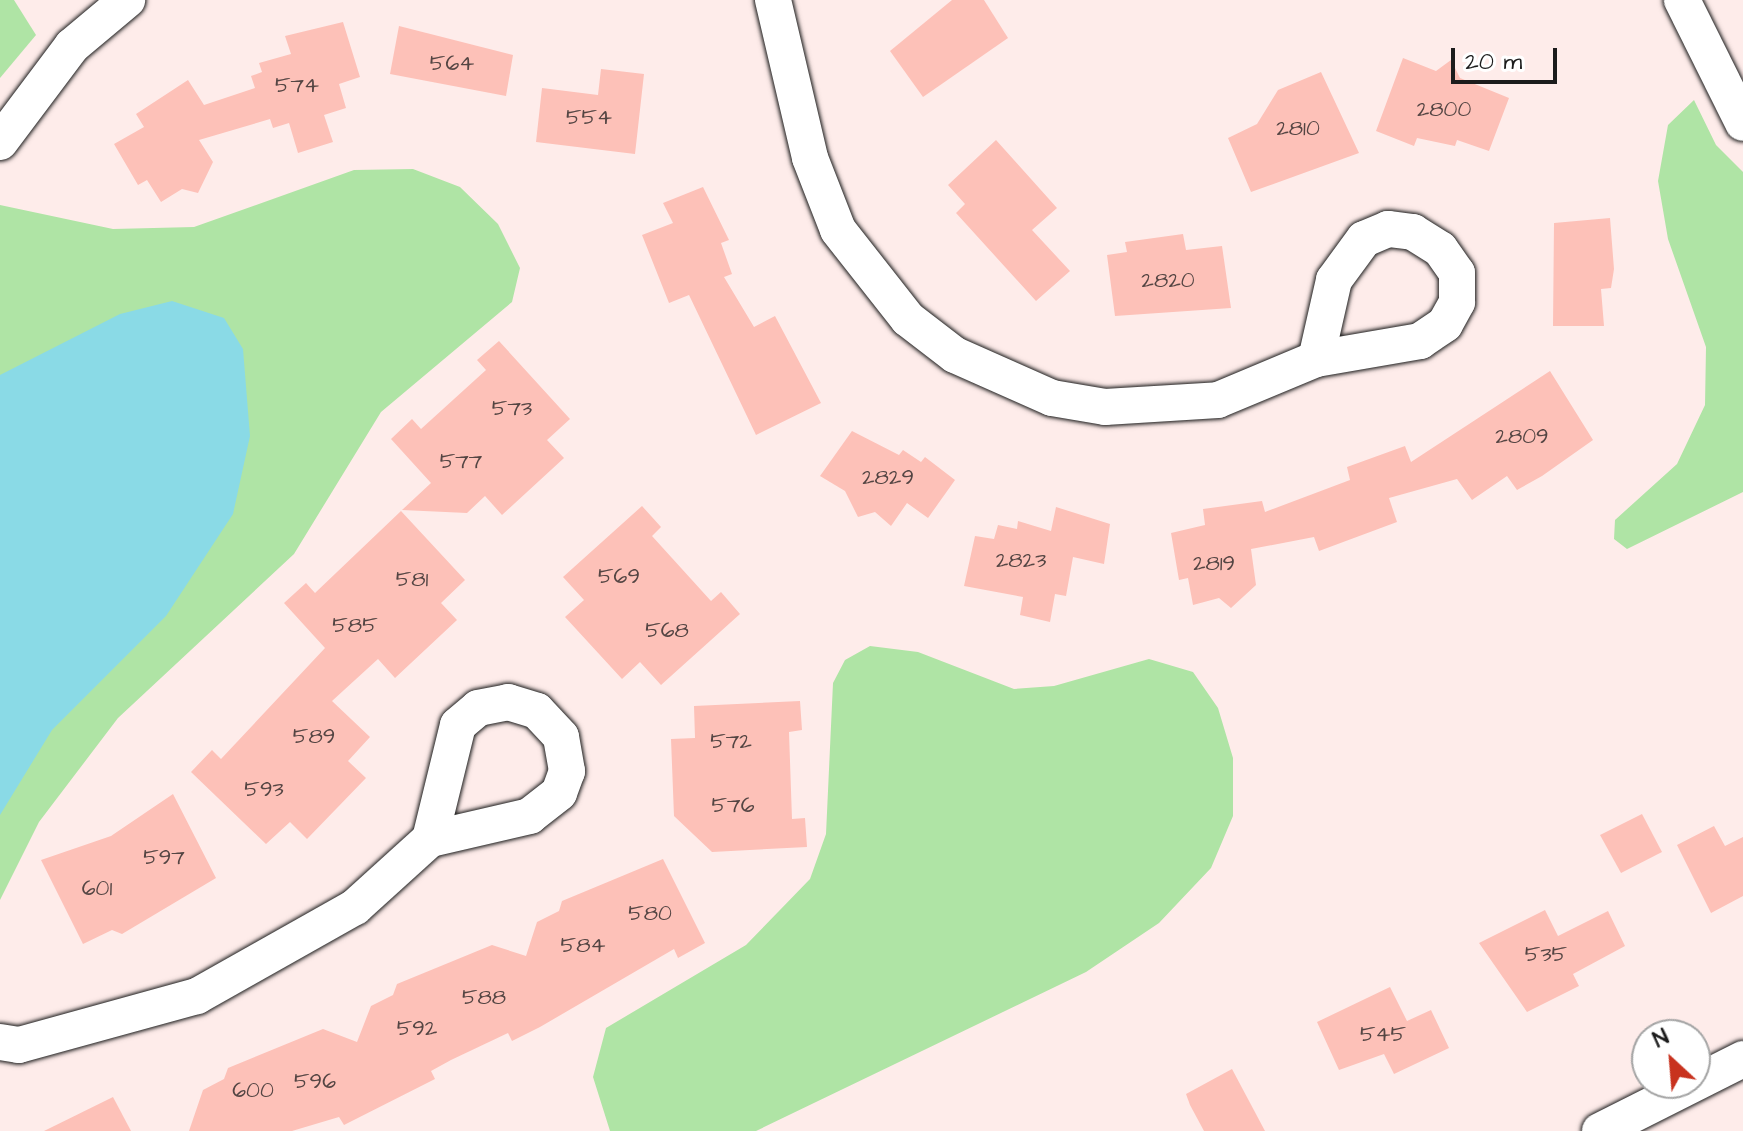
<!DOCTYPE html>
<style>
body{margin:0}
#map{position:relative;width:1743px;height:1131px;overflow:hidden;background:#feecea;font-family:"Architects Daughter",sans-serif}
div>[style]{position:absolute}
.green>*{inset:0;background:#afe4a5}
.water>*{inset:0;background:#8adae6}
.building>*{inset:0;background:#fdc1b8}
.roads{filter:drop-shadow(0 0 2px #1c1c1c) drop-shadow(0 0 2px #1c1c1c)}
.minor>*{height:36px;margin:-18px;padding:0 18px;transform-origin:18px;border-radius:18px;background:#fff}
span{translate:-50% -50%;white-space:nowrap;text-align:center;line-height:1.15;-webkit-text-stroke:8px #fff;paint-order:stroke}
.number-label{font-size:22px;color:#544543}
.number-label span{-webkit-text-stroke-width:0}
.north{position:absolute;left:1631px;top:1019px;width:80px;height:80px;box-sizing:border-box;background:#fff;border:2px solid #a4a4a4;border-radius:50%;rotate:334deg;font-size:22px;font-weight:700;line-height:32px;text-align:center;color:#1c1c1c}
.north::after{content:'';display:block;margin:auto;width:28px;height:36px;background:#c8321e;clip-path:polygon(50% 0,100% 100%,50% 72%,0 100%)}
.scale{position:absolute;left:1451px;top:48px;width:106px;height:36px;box-sizing:border-box;border:4px solid #1c1c1c;border-top:0;padding-left:10px;font-size:24px;line-height:28px;white-space:nowrap;color:#1c1c1c;-webkit-text-stroke:6px #fff;paint-order:stroke}
</style>
<div id="map">
<div class="green">
<div style="clip-path:polygon(0 0,14px 0,36px 35px,0 78px)"></div>
<div style="clip-path:polygon(1694px 100px,1716px 145px,1743px 172px,1743px 492px,1627px 549px,1614px 539px,1615px 520px,1677px 464px,1705px 405px,1706px 347px,1668px 239px,1658px 181px,1668px 125px)"></div>
<div style="clip-path:polygon(413px 169px,460px 187px,498px 224px,520px 268px,512px 302px,381px 412px,294px 554px,118px 718px,39px 822px,0 900px,0 205px,113px 229px,194px 227px,354px 170px)"></div>
<div style="clip-path:polygon(870px 646px,918px 652px,1014px 689px,1054px 686px,1149px 659px,1193px 672px,1218px 708px,1233px 758px,1233px 816px,1211px 868px,1159px 923px,1086px 972px,756px 1131px,610px 1131px,593px 1077px,606px 1028px,746px 945px,810px 879px,826px 834px,833px 683px,845px 660px)"></div>
</div>
<div class="water">
<div style="clip-path:polygon(172px 301px,224px 318px,243px 349px,250px 436px,233px 514px,166px 616px,52px 730px,0 815px,0 375px,120px 314px)"></div>
</div>
<div class="building">
<div style="clip-path:polygon(952px 0,984px 0,1008px 38px,923px 97px,890px 51px)"></div>
<div style="clip-path:polygon(343px 22px,360px 77px,339px 84px,346px 108px,324px 115px,333px 142px,298px 153px,289px 123px,273px 128px,270px 119px,199px 140px,213px 162px,198px 193px,182px 189px,161px 202px,147px 180px,138px 185px,114px 144px,144px 127px,136px 114px,188px 80px,204px 105px,255px 88px,251px 76px,262px 72px,259px 63px,291px 54px,285px 36px)"></div>
<div style="clip-path:polygon(399px 26px,513px 55px,506px 96px,390px 74px)"></div>
<div style="clip-path:polygon(1403px 58px,1436px 71px,1451px 60px,1460px 78px,1509px 98px,1489px 151px,1457px 140px,1455px 146px,1417px 138px,1414px 146px,1376px 131px)"></div>
<div style="clip-path:polygon(601px 69px,644px 74px,635px 154px,536px 142px,542px 88px,598px 95px)"></div>
<div style="clip-path:polygon(1321px 72px,1359px 153px,1251px 192px,1228px 138px,1257px 124px,1278px 90px)"></div>
<div style="clip-path:polygon(996px 140px,1057px 208px,1032px 230px,1070px 271px,1036px 301px,956px 213px,965px 204px,948px 185px)"></div>
<div style="clip-path:polygon(703px 187px,729px 240px,721px 243px,732px 274px,724px 277px,754px 327px,775px 316px,821px 403px,756px 435px,689px 295px,669px 303px,642px 235px,673px 223px,663px 203px)"></div>
<div style="clip-path:polygon(1610px 218px,1614px 269px,1611px 288px,1601px 289px,1604px 326px,1553px 326px,1554px 223px)"></div>
<div style="clip-path:polygon(1183px 234px,1186px 250px,1222px 246px,1231px 308px,1115px 316px,1107px 255px,1127px 252px,1125px 242px)"></div>
<div style="clip-path:polygon(499px 341px,570px 419px,547px 440px,564px 458px,502px 515px,485px 496px,467px 513px,402px 510px,431px 483px,391px 439px,412px 419px,421px 429px,486px 370px,477px 360px)"></div>
<div style="clip-path:polygon(1550px 371px,1593px 440px,1542px 476px,1517px 490px,1507px 476px,1472px 500px,1457px 479px,1389px 498px,1397px 522px,1319px 551px,1314px 537px,1251px 549px,1256px 585px,1231px 608px,1219px 598px,1193px 605px,1188px 578px,1179px 580px,1171px 533px,1205px 525px,1203px 509px,1262px 501px,1265px 512px,1350px 480px,1347px 467px,1405px 446px,1411px 462px)"></div>
<div style="clip-path:polygon(852px 431px,899px 455px,903px 450px,921px 462px,925px 457px,955px 480px,928px 518px,907px 503px,891px 526px,875px 512px,858px 517px,845px 491px,820px 476px)"></div>
<div style="clip-path:polygon(642px 506px,661px 527px,652px 536px,711px 601px,721px 592px,740px 614px,661px 685px,640px 662px,622px 679px,565px 617px,584px 600px,563px 577px)"></div>
<div style="clip-path:polygon(1056px 507px,1110px 524px,1104px 564px,1073px 557px,1066px 596px,1055px 594px,1050px 622px,1020px 615px,1023px 597px,964px 586px,975px 536px,994px 539px,998px 525px,1017px 529px,1018px 521px,1051px 531px)"></div>
<div style="clip-path:polygon(401px 511px,465px 580px,441px 603px,457px 620px,395px 678px,378px 659px,332px 701px,370px 737px,348px 761px,366px 778px,307px 839px,290px 822px,266px 844px,191px 772px,212px 750px,221px 759px,325px 648px,284px 603px,306px 583px,315px 593px)"></div>
<div style="clip-path:polygon(800px 701px,802px 730px,789px 732px,792px 819px,805px 818px,807px 847px,712px 852px,674px 816px,671px 739px,695px 738px,694px 706px)"></div>
<div style="clip-path:polygon(173px 794px,216px 878px,122px 934px,112px 930px,83px 944px,41px 860px,111px 836px)"></div>
<div style="clip-path:polygon(1642px 814px,1662px 852px,1621px 873px,1600px 835px)"></div>
<div style="clip-path:polygon(1714px 826px,1725px 846px,1743px 837px,1743px 896px,1711px 913px,1677px 845px)"></div>
<div style="clip-path:polygon(663px 859px,705px 943px,678px 958px,674px 949px,540px 1027px,512px 1041px,508px 1033px,451px 1060px,431px 1071px,435px 1079px,344px 1125px,339px 1117px,292px 1131px,189px 1131px,203px 1090px,224px 1079px,228px 1068px,323px 1029px,357px 1042px,371px 1006px,393px 995px,397px 984px,492px 945px,526px 956px,537px 922px,559px 911px,562px 901px)"></div>
<div style="clip-path:polygon(1545px 910px,1558px 936px,1608px 911px,1625px 946px,1573px 974px,1579px 986px,1527px 1012px,1479px 943px)"></div>
<div style="clip-path:polygon(1390px 987px,1407px 1021px,1431px 1010px,1449px 1048px,1394px 1074px,1384px 1054px,1339px 1070px,1317px 1022px)"></div>
<div style="clip-path:polygon(1232px 1069px,1265px 1131px,1204px 1131px,1190px 1105px,1186px 1094px)"></div>
<div style="clip-path:polygon(113px 1097px,131px 1131px,44px 1131px)"></div>
</div>
<div class="roads">
<div class="minor">
<div style="left:773px;top:0;width:162px;rotate:76.8deg"></div>
<div style="left:810px;top:158px;width:77px;rotate:68.7deg"></div>
<div style="left:838px;top:230px;width:113px;rotate:51.8deg"></div>
<div style="left:908px;top:319px;width:59px;rotate:37.5deg"></div>
<div style="left:955px;top:355px;width:106px;rotate:23.9deg"></div>
<div style="left:1052px;top:398px;width:54px;rotate:9.6deg"></div>
<div style="left:1105px;top:407px;width:113px;rotate:-3.5deg"></div>
<div style="left:1218px;top:400px;width:106px;rotate:-22.7deg"></div>
<div style="left:1316px;top:359px;width:106px;rotate:-9.8deg"></div>
<div style="left:1420px;top:341px;width:30px;rotate:-34deg"></div>
<div style="left:1445px;top:324px;width:25px;rotate:-61deg"></div>
<div style="left:1457px;top:302px;width:29px;rotate:-90deg"></div>
<div style="left:1457px;top:273px;width:29px;rotate:-125deg"></div>
<div style="left:1440px;top:249px;width:32px;rotate:-148deg"></div>
<div style="left:1413px;top:232px;width:25px;rotate:-173deg"></div>
<div style="left:1388px;top:229px;width:26px;rotate:157deg"></div>
<div style="left:1364px;top:239px;width:51px;rotate:126.2deg"></div>
<div style="left:1334px;top:280px;width:81px;rotate:102.8deg"></div>
<div style="left:1682px;top:0;width:137px;rotate:63.6deg"></div>
<div style="left:0;top:142px;width:120px;rotate:-53.1deg"></div>
<div style="left:72px;top:46px;width:72px;rotate:-39.9deg"></div>
<div style="left:508px;top:702px;width:30px;rotate:17deg"></div>
<div style="left:537px;top:711px;width:35px;rotate:47deg"></div>
<div style="left:561px;top:737px;width:35px;rotate:80deg"></div>
<div style="left:567px;top:771px;width:23px;rotate:110deg"></div>
<div style="left:559px;top:793px;width:37px;rotate:142deg"></div>
<div style="left:530px;top:816px;width:103px;rotate:167deg"></div>
<div style="left:430px;top:839px;width:117px;rotate:-76.2deg"></div>
<div style="left:458px;top:725px;width:26px;rotate:-40deg"></div>
<div style="left:478px;top:708px;width:31px;rotate:-11deg"></div>
<div style="left:0;top:1042px;width:19px;rotate:9deg"></div>
<div style="left:19px;top:1045px;width:185px;rotate:-15.4deg"></div>
<div style="left:197px;top:996px;width:181px;rotate:-29.4deg"></div>
<div style="left:355px;top:907px;width:101px;rotate:-42.2deg"></div>
<div style="left:1600px;top:1131px;width:160px;rotate:-26.7deg"></div>
</div>
</div>
<div class="number-label">
<span style="left:452px;top:64px">564</span>
<span style="left:297px;top:86px">574</span>
<span style="left:1444px;top:110px">2800</span>
<span style="left:589px;top:118px">554</span>
<span style="left:1298px;top:129px">2810</span>
<span style="left:1168px;top:281px">2820</span>
<span style="left:512px;top:409px">573</span>
<span style="left:1522px;top:437px">2809</span>
<span style="left:461px;top:462px">577</span>
<span style="left:888px;top:478px">2829</span>
<span style="left:1021px;top:561px">2823</span>
<span style="left:1214px;top:564px">2819</span>
<span style="left:619px;top:577px">569</span>
<span style="left:412px;top:580px">581</span>
<span style="left:355px;top:626px">585</span>
<span style="left:667px;top:631px">568</span>
<span style="left:314px;top:737px">589</span>
<span style="left:731px;top:742px">572</span>
<span style="left:264px;top:790px">593</span>
<span style="left:733px;top:806px">576</span>
<span style="left:164px;top:858px">597</span>
<span style="left:97px;top:889px">601</span>
<span style="left:650px;top:914px">580</span>
<span style="left:583px;top:946px">584</span>
<span style="left:1546px;top:955px">535</span>
<span style="left:484px;top:998px">588</span>
<span style="left:417px;top:1029px">592</span>
<span style="left:1383px;top:1035px">545</span>
<span style="left:315px;top:1082px">596</span>
<span style="left:253px;top:1091px">600</span>
</div>
<div class="north">N</div>
<div class="scale">20 m</div>
</div>
